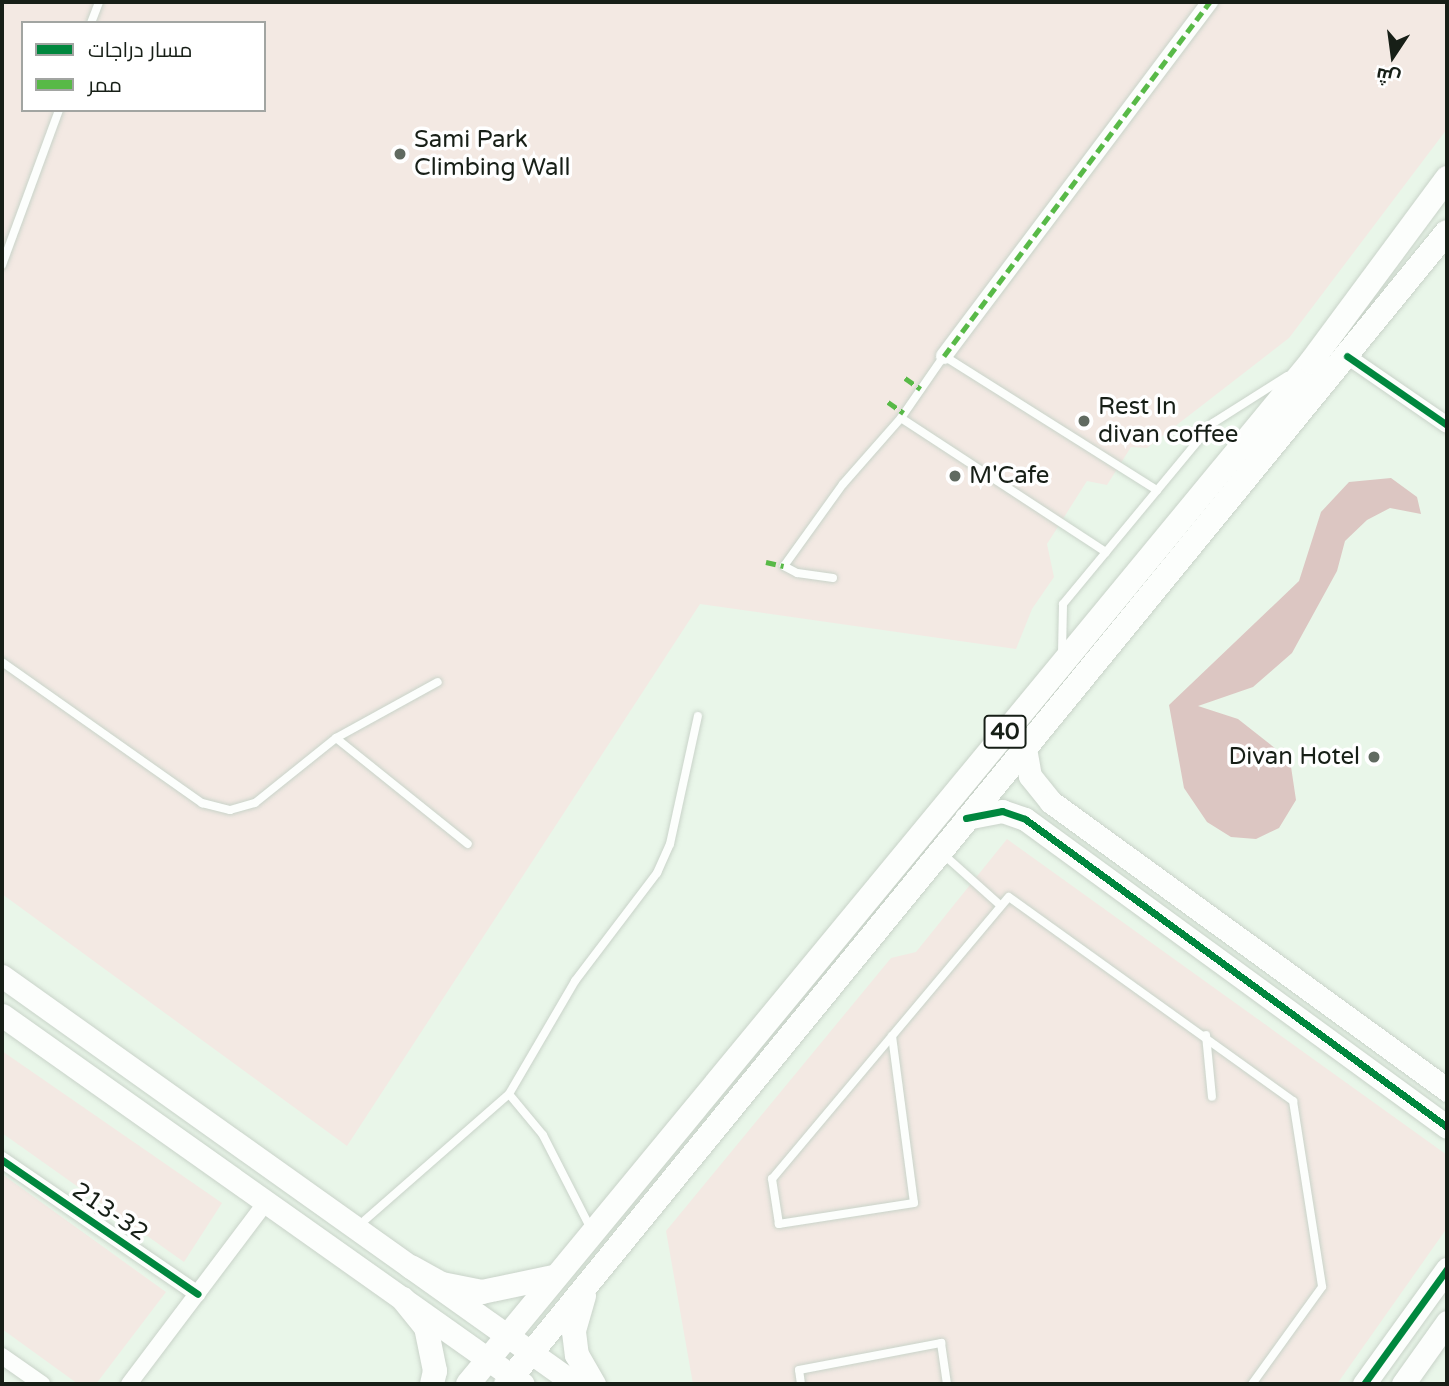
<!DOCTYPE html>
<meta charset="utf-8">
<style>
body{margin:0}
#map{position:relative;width:1449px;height:1386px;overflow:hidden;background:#e9f6e9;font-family:"Varela Round",Cairo,sans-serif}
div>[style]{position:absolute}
.green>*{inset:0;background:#f3e9e3}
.water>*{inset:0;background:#dcc6c2}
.roads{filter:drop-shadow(0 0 2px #c9d3c9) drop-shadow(0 0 2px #c9d3c9)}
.lane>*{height:8px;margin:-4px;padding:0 4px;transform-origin:4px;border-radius:4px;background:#fcfefc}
.street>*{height:16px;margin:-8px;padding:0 8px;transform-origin:8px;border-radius:8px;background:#fcfefc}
.secondary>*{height:23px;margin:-11.5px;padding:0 11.5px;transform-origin:11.5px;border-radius:11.5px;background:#fcfefc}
.primary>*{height:24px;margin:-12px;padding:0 12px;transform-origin:12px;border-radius:12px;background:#fcfefc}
.quiet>*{height:5px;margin-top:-2.5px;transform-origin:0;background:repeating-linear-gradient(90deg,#58b947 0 10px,transparent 0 15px)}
.cycleway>*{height:7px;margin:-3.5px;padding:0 3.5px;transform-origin:3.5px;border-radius:3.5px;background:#00873e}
.dots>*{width:19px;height:19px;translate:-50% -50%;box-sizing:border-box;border:4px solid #fff;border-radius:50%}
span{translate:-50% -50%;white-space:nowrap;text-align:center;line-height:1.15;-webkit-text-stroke:7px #fff;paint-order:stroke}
.shield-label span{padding:2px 5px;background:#fff;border:2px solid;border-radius:5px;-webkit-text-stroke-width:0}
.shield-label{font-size:23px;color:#171f17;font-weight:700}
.poi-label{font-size:24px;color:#171f17}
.left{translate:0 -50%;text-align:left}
.right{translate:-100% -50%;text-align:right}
.street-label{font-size:24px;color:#171f17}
.frame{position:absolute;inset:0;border:4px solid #171f17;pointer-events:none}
.legend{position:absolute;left:21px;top:21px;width:245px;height:91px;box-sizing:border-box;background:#fff;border:2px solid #a2a5a2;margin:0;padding:9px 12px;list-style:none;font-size:21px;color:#171f17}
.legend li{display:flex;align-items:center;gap:14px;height:35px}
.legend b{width:35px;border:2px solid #a2a5a2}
.north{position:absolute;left:1358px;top:21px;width:70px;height:70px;-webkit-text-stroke:5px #fff;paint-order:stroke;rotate:193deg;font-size:19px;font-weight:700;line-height:28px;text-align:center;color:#171f17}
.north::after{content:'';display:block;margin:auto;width:24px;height:32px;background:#171f17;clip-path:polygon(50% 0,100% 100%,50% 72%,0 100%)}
</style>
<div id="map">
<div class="green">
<div style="clip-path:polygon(evenodd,2px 2px,1447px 2px,1447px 129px,1289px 338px,1147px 448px,1131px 447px,1107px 485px,1087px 481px,1047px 544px,1054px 577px,1032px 609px,1016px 649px,700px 604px,347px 1146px,2px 894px,2px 2px,23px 23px,264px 23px,264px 110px,23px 110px,23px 23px)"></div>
<div style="clip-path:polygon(1007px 839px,1447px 1155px,1447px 1228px,1337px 1384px,693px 1384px,666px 1231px,891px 958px,916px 952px)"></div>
<div style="clip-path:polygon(2px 1051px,222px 1203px,184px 1262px,2px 1133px)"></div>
<div style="clip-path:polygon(2px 1174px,166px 1292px,96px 1384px,78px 1384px,2px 1329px)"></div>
</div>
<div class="water">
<div style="clip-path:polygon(1391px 478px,1417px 497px,1421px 514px,1390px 508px,1367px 520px,1345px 541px,1337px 571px,1292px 653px,1253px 687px,1198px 706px,1238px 719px,1290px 760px,1296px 800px,1279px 828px,1256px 839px,1231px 837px,1207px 822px,1184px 788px,1169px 705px,1299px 581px,1321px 512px,1349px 482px)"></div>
</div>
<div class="roads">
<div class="lane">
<div style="left:91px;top:23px;width:22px;rotate:-69deg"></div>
<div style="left:2px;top:265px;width:165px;rotate:-69.8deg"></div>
<div style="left:901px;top:418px;width:245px;rotate:33.2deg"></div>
<div style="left:833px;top:578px;width:36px;rotate:-172deg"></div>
<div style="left:797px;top:573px;width:15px;rotate:-152deg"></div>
<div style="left:784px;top:566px;width:101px;rotate:-54.3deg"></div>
<div style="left:843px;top:484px;width:88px;rotate:-48.7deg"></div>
<div style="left:901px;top:418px;width:75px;rotate:-55.3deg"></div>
<div style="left:944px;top:356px;width:252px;rotate:32.2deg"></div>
<div style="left:1062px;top:653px;width:49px;rotate:-88.8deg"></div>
<div style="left:1063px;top:604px;width:235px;rotate:-50.4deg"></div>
<div style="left:1213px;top:423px;width:88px;rotate:-32.4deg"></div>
<div style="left:2px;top:662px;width:245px;rotate:35.2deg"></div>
<div style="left:202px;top:803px;width:29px;rotate:14deg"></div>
<div style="left:230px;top:810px;width:26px;rotate:-16deg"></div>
<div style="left:255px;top:803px;width:104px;rotate:-38.7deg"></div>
<div style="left:336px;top:738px;width:116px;rotate:-28.8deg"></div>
<div style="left:336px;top:738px;width:169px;rotate:38.8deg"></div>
<div style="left:944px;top:855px;width:76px;rotate:41.8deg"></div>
<div style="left:1206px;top:1035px;width:62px;rotate:84.5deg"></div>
<div style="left:892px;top:1036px;width:168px;rotate:82.5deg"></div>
<div style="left:914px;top:1203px;width:137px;rotate:171.2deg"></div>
<div style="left:779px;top:1224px;width:46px;rotate:-98.8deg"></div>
<div style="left:772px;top:1179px;width:368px;rotate:-50deg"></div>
<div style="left:1009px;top:897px;width:350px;rotate:35.7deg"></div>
<div style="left:1293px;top:1101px;width:188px;rotate:81.1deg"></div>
<div style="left:1322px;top:1287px;width:120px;rotate:125.8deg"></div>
<div style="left:365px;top:1220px;width:191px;rotate:-41.2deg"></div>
<div style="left:591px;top:1229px;width:106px;rotate:-117.1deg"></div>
<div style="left:543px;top:1135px;width:53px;rotate:-129.7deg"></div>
<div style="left:509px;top:1094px;width:131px;rotate:-59.7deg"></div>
<div style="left:575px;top:981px;width:136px;rotate:-52.8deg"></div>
<div style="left:657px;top:873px;width:32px;rotate:-66deg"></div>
<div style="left:670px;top:844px;width:131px;rotate:-77.7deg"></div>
<div style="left:801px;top:1384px;width:14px;rotate:-98deg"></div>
<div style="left:799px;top:1370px;width:145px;rotate:-10.8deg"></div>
<div style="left:941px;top:1343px;width:41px;rotate:81.7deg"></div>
</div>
<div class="street">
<div style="left:944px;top:356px;width:443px;rotate:-53.1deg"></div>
<div style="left:1347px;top:356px;width:121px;rotate:34.6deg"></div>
<div style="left:2px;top:1160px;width:237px;rotate:34.4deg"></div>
<div style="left:2px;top:1356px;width:49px;rotate:35deg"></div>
<div style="left:129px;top:1384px;width:228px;rotate:-53deg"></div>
</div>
<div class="secondary">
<div style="left:1025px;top:748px;width:28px;rotate:80deg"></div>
<div style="left:1030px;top:776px;width:33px;rotate:51deg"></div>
<div style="left:1051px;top:802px;width:490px;rotate:36deg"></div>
<div style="left:966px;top:818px;width:37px;rotate:-11deg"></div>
<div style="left:1002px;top:811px;width:24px;rotate:19deg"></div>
<div style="left:1025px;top:819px;width:522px;rotate:36.12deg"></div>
<div style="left:2px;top:976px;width:703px;rotate:35.45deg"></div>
<div style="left:2px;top:1015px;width:638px;rotate:35.31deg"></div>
<div style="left:1364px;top:1384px;width:142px;rotate:-54.2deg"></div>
<div style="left:1403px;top:1384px;width:76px;rotate:-54.6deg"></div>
</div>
<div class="primary">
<div style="left:411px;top:1267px;width:35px;rotate:29deg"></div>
<div style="left:442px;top:1284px;width:41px;rotate:11.3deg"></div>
<div style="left:482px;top:1292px;width:74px;rotate:-11.8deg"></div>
<div style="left:584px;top:1296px;width:37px;rotate:106deg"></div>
<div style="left:574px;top:1332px;width:23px;rotate:83deg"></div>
<div style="left:577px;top:1355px;width:34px;rotate:60deg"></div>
<div style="left:403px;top:1299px;width:36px;rotate:51deg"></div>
<div style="left:426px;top:1327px;width:45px;rotate:78.4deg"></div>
<div style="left:435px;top:1371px;width:13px;rotate:103deg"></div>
<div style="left:468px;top:1384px;width:1325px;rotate:-50.48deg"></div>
<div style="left:1311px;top:362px;width:229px;rotate:-53.5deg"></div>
<div style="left:506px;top:1384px;width:1487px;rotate:-50.76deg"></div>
</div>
</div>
<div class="quiet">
<div style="left:944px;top:356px;width:443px;rotate:-53.1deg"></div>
<div style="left:905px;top:378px;width:19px;rotate:35deg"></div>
<div style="left:888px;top:402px;width:19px;rotate:35deg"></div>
<div style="left:766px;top:562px;width:18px;rotate:13deg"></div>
</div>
<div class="cycleway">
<div style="left:1347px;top:356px;width:121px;rotate:34.6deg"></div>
<div style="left:966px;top:818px;width:37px;rotate:-11deg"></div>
<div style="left:1002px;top:811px;width:24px;rotate:19deg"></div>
<div style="left:1025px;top:819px;width:522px;rotate:36.12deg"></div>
<div style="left:2px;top:1160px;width:237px;rotate:34.4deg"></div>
<div style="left:1364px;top:1384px;width:142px;rotate:-54.2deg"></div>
</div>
<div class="dots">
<div style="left:400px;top:154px;background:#606a60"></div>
<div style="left:1084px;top:421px;background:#606a60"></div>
<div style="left:955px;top:476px;background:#606a60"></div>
<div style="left:1374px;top:757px;background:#606a60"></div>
</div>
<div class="shield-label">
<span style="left:1005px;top:732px">40</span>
</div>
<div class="poi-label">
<span class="left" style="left:414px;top:154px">Sami Park<br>Climbing Wall</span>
<span class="left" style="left:1098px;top:421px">Rest In<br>divan coffee</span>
<span class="left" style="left:969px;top:476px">M'Cafe</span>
<span class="right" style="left:1360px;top:757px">Divan Hotel</span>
</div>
<div class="street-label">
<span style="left:110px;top:1212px;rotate:34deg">213-32</span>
</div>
<div class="frame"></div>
<ul class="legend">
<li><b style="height:9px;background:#00873e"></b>مسار دراجات</li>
<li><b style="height:9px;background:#58b947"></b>ممر</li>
</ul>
<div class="north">ش</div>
</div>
